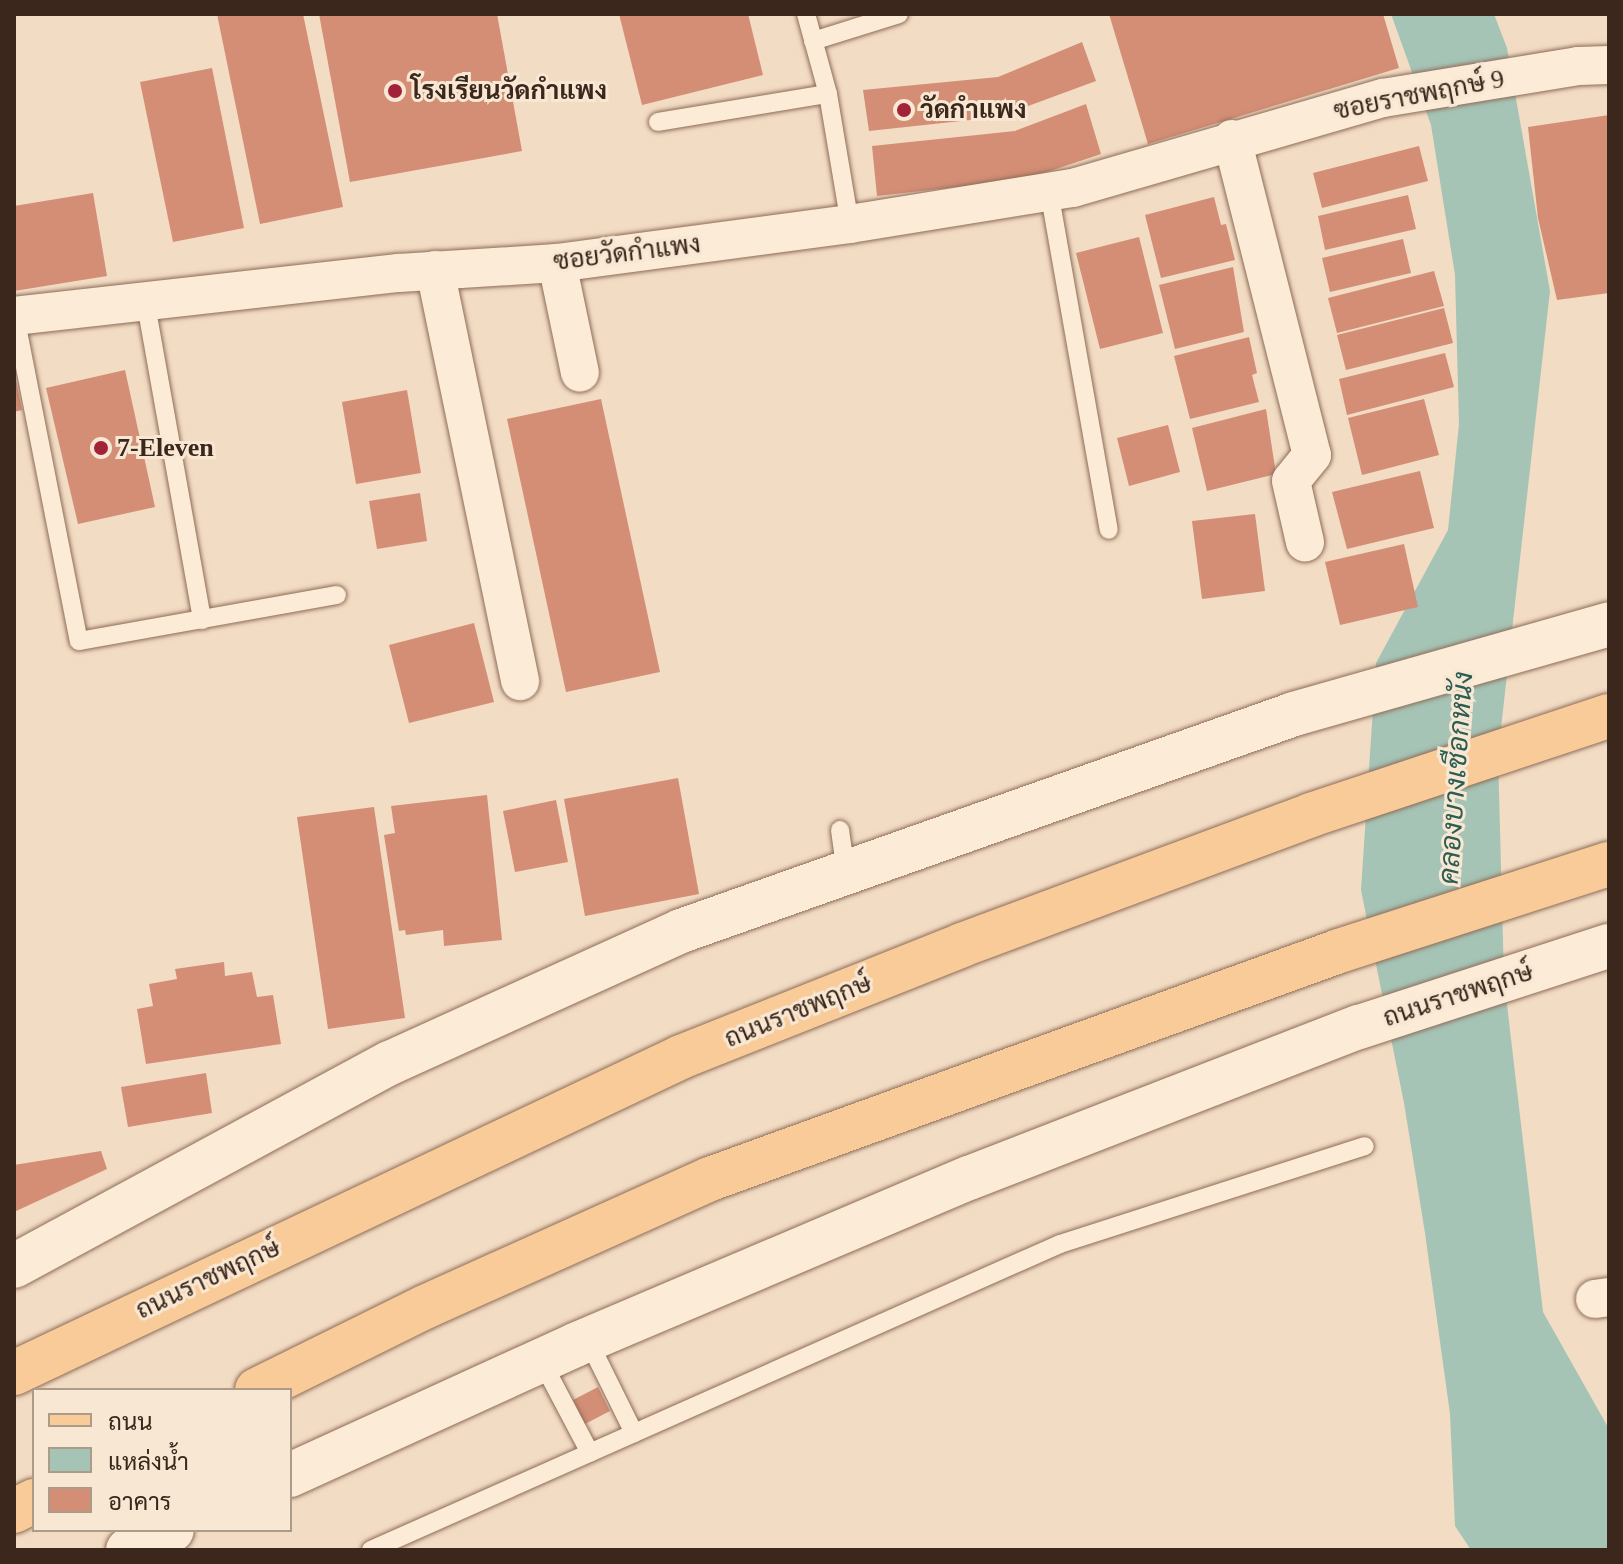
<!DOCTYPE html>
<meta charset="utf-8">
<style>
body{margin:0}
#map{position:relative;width:1623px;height:1564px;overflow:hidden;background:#f2dcc3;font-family:"Times New Roman",Sarabun,serif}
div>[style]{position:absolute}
.water>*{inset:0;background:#a5c4b6}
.building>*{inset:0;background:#d38e75}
.roads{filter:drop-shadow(0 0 2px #8e6c58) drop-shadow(0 0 2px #8e6c58)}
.service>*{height:18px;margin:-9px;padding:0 9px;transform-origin:9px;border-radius:9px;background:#fbebd7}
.minor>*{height:38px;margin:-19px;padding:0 19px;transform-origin:19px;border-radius:19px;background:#fbebd7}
.secondary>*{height:44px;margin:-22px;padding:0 22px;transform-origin:22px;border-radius:22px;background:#fbebd7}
.primary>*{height:44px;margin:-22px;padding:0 22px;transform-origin:22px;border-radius:22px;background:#f8cb98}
.dots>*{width:22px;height:22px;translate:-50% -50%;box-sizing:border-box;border:4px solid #f8e8d3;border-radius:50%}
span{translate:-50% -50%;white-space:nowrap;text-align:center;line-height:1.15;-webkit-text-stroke:6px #f8e8d3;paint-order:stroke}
.poi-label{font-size:26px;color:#3c271d;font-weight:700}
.left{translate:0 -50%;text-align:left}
.street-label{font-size:26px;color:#3c271d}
.water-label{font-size:28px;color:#2b5d52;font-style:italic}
.frame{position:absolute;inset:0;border:16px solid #3c271d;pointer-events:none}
.legend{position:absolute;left:32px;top:1388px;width:260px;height:144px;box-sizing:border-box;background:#f8e8d3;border:2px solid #ad9b8a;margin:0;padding:10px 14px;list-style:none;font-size:24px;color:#3c271d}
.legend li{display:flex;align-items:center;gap:16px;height:40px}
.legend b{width:40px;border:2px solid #ad9b8a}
</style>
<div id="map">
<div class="water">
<div style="clip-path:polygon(1391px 14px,1494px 14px,1507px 48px,1550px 291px,1498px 755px,1504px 979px,1543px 1312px,1609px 1429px,1609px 1550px,1471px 1550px,1455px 1526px,1450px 1414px,1425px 1233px,1404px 1103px,1361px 890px,1376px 663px,1448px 530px,1459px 424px,1455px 275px,1431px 125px)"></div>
</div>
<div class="building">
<div style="clip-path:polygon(217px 14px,303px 14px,343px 207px,260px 224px)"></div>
<div style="clip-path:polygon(319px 14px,497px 14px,522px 151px,350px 182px)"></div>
<div style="clip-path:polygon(619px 14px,748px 14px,763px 75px,642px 105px)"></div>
<div style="clip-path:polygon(1109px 14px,1383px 14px,1399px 68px,1148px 144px)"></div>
<div style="clip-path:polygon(1082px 42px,1096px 81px,998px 117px,869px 131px,863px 90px,998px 77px)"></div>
<div style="clip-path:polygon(212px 68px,244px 228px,173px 242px,140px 82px)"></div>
<div style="clip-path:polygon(1086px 104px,1101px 154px,1026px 179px,877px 196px,872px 146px,1015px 131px)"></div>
<div style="clip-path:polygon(1609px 115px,1609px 293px,1557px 300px,1538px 218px,1528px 127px)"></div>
<div style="clip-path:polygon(1419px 146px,1428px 181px,1322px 208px,1313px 173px)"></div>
<div style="clip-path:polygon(93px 193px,107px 276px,14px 291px,14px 206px)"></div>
<div style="clip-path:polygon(1408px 195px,1416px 229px,1325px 250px,1318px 216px)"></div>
<div style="clip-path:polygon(1214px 197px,1221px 225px,1226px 224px,1235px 260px,1161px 278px,1145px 215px)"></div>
<div style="clip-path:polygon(1139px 237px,1163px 333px,1100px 349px,1076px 253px)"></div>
<div style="clip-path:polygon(1403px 239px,1411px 273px,1330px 292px,1322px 258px)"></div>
<div style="clip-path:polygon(1233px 267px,1244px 332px,1175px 349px,1159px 285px)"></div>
<div style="clip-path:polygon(1434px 271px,1444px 306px,1337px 333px,1328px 298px)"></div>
<div style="clip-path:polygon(1444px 308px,1453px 343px,1346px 370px,1337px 335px)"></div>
<div style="clip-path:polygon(1249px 337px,1257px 373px,1252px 375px,1259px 402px,1190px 419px,1174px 356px)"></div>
<div style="clip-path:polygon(1445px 353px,1454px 387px,1347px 415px,1339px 379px)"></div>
<div style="clip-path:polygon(14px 370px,22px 410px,14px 412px)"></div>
<div style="clip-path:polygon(125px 370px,155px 507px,78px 524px,46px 388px)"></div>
<div style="clip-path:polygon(407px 390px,421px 473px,356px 484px,342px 402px)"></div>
<div style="clip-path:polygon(601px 399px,660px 672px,566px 692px,507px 419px)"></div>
<div style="clip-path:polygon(1424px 399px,1439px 455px,1362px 475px,1348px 418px)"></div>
<div style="clip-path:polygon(1266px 409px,1276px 474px,1207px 491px,1192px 428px)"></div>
<div style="clip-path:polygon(1168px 425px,1180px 472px,1129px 486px,1117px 438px)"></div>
<div style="clip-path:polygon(1420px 471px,1434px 528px,1347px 549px,1332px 492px)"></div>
<div style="clip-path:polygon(420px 493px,427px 541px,377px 549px,369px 501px)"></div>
<div style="clip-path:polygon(1255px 514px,1265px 591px,1202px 599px,1192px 521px)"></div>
<div style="clip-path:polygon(1404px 544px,1418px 607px,1340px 625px,1325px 562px)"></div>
<div style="clip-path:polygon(474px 623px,494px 702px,409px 723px,389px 645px)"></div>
<div style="clip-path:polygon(678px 778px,699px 894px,585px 916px,564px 799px)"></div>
<div style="clip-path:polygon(487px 795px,502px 940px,444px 946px,443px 930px,406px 935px,405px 930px,399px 931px,384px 835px,395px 833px,391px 806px)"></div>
<div style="clip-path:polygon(556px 800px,568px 862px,515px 872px,503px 811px)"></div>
<div style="clip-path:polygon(374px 807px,405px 1018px,328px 1029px,297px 817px)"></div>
<div style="clip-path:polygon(224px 962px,225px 976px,252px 972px,257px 997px,273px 995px,281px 1044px,146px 1064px,137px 1009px,153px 1006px,149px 984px,177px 979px,175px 969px)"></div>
<div style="clip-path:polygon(206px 1073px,212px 1113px,128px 1127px,121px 1087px)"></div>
<div style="clip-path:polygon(101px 1151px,107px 1169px,14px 1212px,14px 1165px)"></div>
<div style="clip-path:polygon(598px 1387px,610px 1411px,585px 1424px,573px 1400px)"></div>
</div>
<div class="roads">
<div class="service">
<div style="left:806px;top:14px;width:83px;rotate:74.6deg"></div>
<div style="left:828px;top:94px;width:132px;rotate:80.4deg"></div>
<div style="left:813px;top:41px;width:90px;rotate:-17.4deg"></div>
<div style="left:658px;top:122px;width:172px;rotate:-9.4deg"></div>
<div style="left:1049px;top:191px;width:344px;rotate:80deg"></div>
<div style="left:145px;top:299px;width:326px;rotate:79.9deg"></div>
<div style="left:15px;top:316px;width:331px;rotate:78.9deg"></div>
<div style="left:79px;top:641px;width:262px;rotate:-10.1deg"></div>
<div style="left:840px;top:830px;width:43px;rotate:82.1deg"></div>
<div style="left:588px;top:1340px;width:104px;rotate:63.7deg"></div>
<div style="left:541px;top:1360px;width:105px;rotate:62.2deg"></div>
<div style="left:371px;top:1550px;width:754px;rotate:-23.95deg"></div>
<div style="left:1060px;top:1244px;width:320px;rotate:-17.8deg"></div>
</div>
<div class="minor">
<div style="left:1232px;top:139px;width:326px;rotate:75.8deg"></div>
<div style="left:1312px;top:455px;width:33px;rotate:129deg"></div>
<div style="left:1291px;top:481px;width:63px;rotate:77.1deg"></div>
<div style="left:557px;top:263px;width:112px;rotate:78.2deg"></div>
<div style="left:435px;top:270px;width:420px;rotate:78.3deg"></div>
<div style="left:14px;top:316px;width:387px;rotate:-6.4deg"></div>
<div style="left:399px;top:273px;width:158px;rotate:-3.6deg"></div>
<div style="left:557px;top:263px;width:296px;rotate:-7.6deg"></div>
<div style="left:850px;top:224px;width:226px;rotate:-9.2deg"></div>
<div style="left:1073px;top:188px;width:323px;rotate:-16.2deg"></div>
<div style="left:1383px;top:98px;width:198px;rotate:-9.3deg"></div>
<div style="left:1578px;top:66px;width:31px;rotate:-2deg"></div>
<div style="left:1595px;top:1299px;width:14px;rotate:-8deg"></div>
</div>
<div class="secondary">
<div style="left:14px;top:1266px;width:427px;rotate:-28.4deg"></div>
<div style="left:390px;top:1063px;width:320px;rotate:-24.4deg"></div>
<div style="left:681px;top:931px;width:650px;rotate:-19.49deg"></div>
<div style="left:1294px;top:714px;width:328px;rotate:-15.9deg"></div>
<div style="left:290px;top:1475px;width:313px;rotate:-24.5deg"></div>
<div style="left:575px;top:1345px;width:428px;rotate:-23deg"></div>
<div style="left:969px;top:1178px;width:418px;rotate:-21.2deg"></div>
<div style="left:1359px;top:1027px;width:263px;rotate:-18deg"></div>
<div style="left:128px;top:1550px;width:48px;rotate:-24.4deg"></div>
</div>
<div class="primary">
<div style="left:14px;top:1373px;width:738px;rotate:-25.35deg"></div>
<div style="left:681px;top:1057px;width:302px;rotate:-21.7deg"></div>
<div style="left:962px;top:945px;width:372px;rotate:-20.4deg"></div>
<div style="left:1311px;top:815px;width:314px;rotate:-18.4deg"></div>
<div style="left:257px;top:1390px;width:187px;rotate:-26.3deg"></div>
<div style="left:425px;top:1307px;width:312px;rotate:-24.2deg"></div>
<div style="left:710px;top:1179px;width:669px;rotate:-19.92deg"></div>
<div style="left:1339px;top:951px;width:284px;rotate:-17.9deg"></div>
<div style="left:14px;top:1511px;width:22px;rotate:-27deg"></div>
</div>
</div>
<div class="dots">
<div style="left:395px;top:91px;background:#a22338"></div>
<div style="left:904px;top:110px;background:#a22338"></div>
<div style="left:101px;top:448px;background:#a22338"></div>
</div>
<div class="poi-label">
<span class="left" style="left:411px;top:91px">โรงเรียนวัดกำแพง</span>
<span class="left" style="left:920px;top:110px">วัดกำแพง</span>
<span class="left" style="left:117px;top:448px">7-Eleven</span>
</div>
<div class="street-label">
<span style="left:1419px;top:95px;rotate:-11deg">ซอยราชพฤกษ์ 9</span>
<span style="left:627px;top:253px;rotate:-7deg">ซอยวัดกำแพง</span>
<span style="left:1458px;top:995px;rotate:-18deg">ถนนราชพฤกษ์</span>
<span style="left:798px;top:1011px;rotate:-22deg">ถนนราชพฤกษ์</span>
<span style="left:208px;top:1279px;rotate:-25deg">ถนนราชพฤกษ์</span>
</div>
<div class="water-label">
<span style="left:1456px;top:778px;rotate:-86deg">คลองบางเชือกหนัง</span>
</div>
<div class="frame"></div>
<ul class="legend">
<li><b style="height:10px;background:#f8cb98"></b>ถนน</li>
<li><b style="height:22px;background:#a5c4b6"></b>แหล่งน้ำ</li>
<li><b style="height:22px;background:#d38e75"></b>อาคาร</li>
</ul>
</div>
